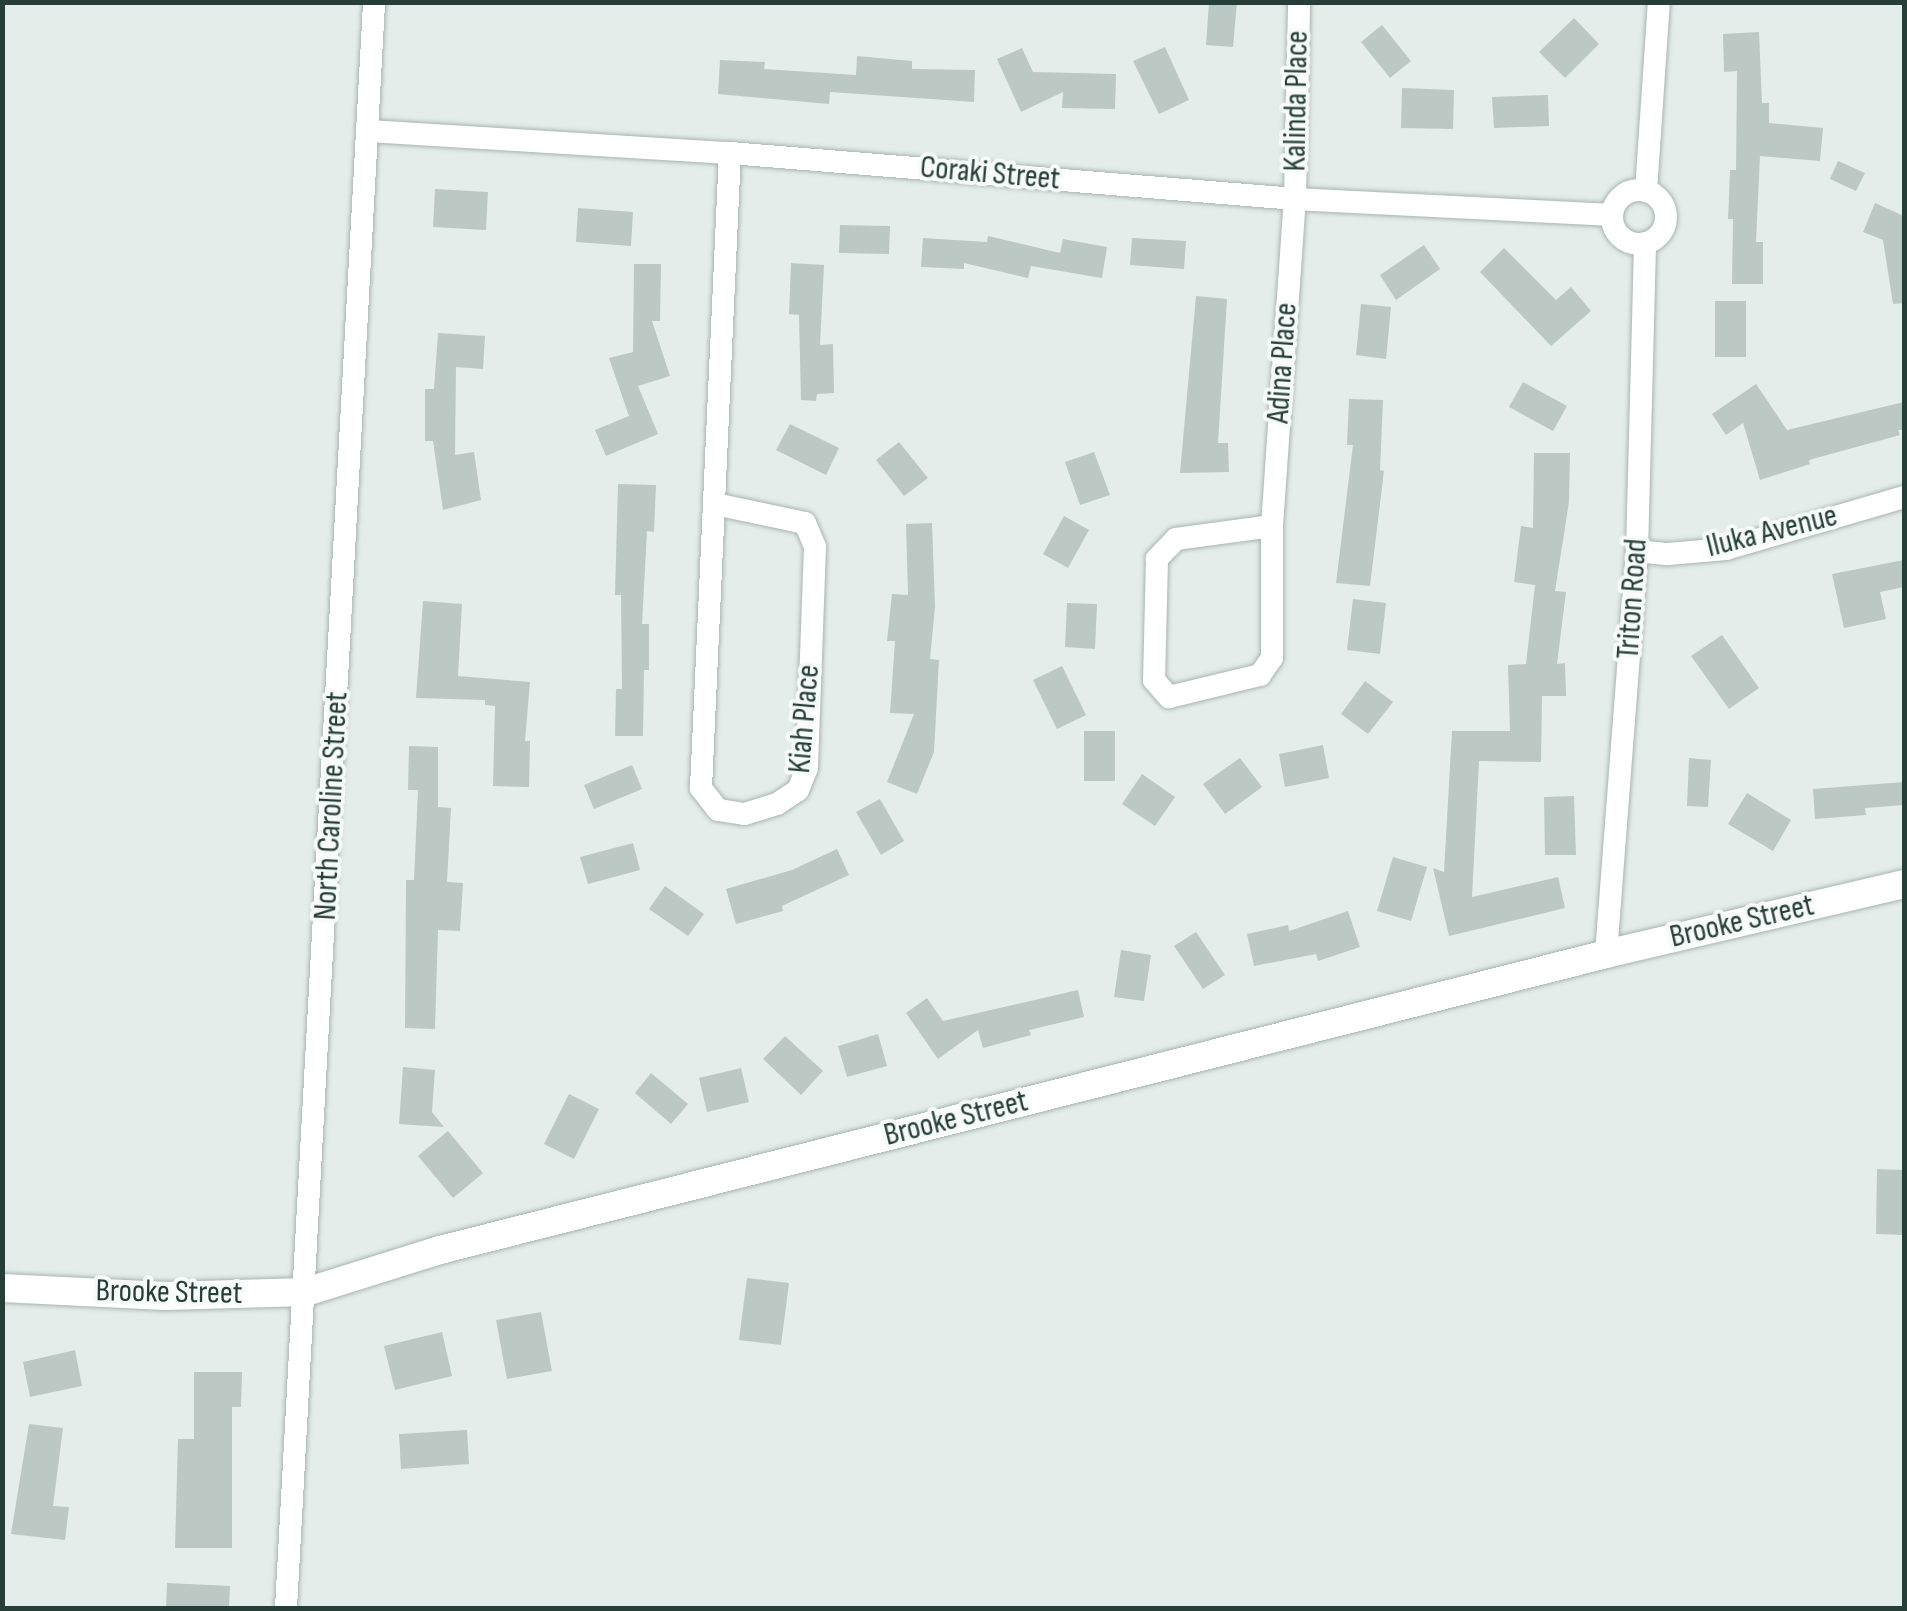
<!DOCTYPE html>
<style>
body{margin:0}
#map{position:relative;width:1907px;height:1611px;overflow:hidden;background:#e5edea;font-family:"Sofia Sans Condensed",sans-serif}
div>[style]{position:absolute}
.building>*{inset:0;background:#bbc8c3}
.roads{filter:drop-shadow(0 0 2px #a8b5b1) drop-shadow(0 0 2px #a8b5b1)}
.minor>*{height:22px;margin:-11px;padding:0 11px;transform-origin:11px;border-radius:11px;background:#fff}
.minor>.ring{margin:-11px;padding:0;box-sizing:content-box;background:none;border:22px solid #fff;border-radius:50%}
.tertiary>*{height:28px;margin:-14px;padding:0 14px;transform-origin:14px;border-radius:14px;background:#fff}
span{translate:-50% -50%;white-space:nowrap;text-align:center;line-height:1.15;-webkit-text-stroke:8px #f6faf8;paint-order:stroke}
.street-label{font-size:32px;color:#263d38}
.frame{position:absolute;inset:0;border:5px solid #263d38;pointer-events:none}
</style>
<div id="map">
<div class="building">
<div style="clip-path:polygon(1209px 2px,1237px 2px,1233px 47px,1206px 45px)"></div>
<div style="clip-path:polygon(1574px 18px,1599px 44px,1565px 78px,1539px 52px)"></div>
<div style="clip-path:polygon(1382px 25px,1411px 61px,1390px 78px,1361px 42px)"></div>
<div style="clip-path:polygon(1759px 32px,1762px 103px,1769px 103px,1769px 123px,1823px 128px,1820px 161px,1760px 156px,1756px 242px,1763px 242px,1763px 284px,1732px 284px,1733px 219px,1728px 219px,1730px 170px,1736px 170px,1737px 71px,1724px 72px,1723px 34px)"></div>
<div style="clip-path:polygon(1165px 47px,1189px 100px,1159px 114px,1133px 61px)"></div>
<div style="clip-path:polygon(1022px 48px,1033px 72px,1116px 74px,1115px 109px,1062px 108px,1063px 92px,1021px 112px,997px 59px)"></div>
<div style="clip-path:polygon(857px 56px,912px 61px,912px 69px,975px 70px,974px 102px,830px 92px,829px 104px,718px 94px,720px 60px,765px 62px,764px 69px,856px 75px)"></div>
<div style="clip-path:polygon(1402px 88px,1454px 90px,1453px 129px,1401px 128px)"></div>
<div style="clip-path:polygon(1548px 95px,1549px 126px,1494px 128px,1492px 97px)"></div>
<div style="clip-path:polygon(1838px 161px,1865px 173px,1856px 191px,1830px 179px)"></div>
<div style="clip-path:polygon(435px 189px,488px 192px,486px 230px,433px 227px)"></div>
<div style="clip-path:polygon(1875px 203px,1904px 216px,1904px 303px,1893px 304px,1883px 240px,1863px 232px)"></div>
<div style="clip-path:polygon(578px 208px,633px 212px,631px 246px,576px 242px)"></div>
<div style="clip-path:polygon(840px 225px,890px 226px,889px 254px,839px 253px)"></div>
<div style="clip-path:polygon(988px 236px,1060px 253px,1063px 239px,1107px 247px,1102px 278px,1031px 266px,1028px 278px,964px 263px,964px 269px,921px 267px,923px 238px,987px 242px)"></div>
<div style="clip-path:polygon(1132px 238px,1186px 241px,1184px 269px,1130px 265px)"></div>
<div style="clip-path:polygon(1424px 245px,1440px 269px,1396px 300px,1380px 275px)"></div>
<div style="clip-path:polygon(1504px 248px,1556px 300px,1571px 287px,1591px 311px,1551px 346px,1480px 272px)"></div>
<div style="clip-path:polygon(791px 263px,824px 265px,820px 345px,833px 344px,834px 393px,817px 394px,816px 401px,801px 400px,799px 315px,789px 314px)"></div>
<div style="clip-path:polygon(634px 264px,661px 264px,660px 321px,652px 321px,670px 376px,638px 386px,658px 434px,606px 456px,595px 430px,629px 416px,609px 358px,633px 352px)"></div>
<div style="clip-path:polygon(1196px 296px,1227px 299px,1218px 443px,1228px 443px,1229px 472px,1180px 473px)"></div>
<div style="clip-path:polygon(1715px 301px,1746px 301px,1746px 357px,1715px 357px)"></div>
<div style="clip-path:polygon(1361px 304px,1391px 307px,1386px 359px,1356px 355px)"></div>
<div style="clip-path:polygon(438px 333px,485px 336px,483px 369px,456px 367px,455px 455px,474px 452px,481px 500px,443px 510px,433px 441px,425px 441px,425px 389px,434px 389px)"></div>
<div style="clip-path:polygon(1523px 382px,1567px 406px,1553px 431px,1509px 407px)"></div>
<div style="clip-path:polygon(1756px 384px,1787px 430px,1904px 402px,1904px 430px,1898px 430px,1900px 435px,1809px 460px,1810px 464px,1760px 480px,1743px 423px,1726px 435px,1712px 414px)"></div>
<div style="clip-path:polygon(1349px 399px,1383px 400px,1380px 470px,1384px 471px,1370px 586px,1336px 583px,1353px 445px,1347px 445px)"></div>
<div style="clip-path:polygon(790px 424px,839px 448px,826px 475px,776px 450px)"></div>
<div style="clip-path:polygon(899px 442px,928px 478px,904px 496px,876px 460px)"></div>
<div style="clip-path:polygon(1094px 452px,1110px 495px,1080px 505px,1065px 462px)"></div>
<div style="clip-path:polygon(1534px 453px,1570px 453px,1569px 502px,1555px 591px,1566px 592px,1557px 664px,1565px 663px,1566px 696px,1542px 696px,1541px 762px,1479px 761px,1472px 897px,1558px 877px,1565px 908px,1449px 936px,1433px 868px,1444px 872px,1452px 731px,1510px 731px,1508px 665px,1526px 664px,1535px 585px,1514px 582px,1521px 526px,1533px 528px)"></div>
<div style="clip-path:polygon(618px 484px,656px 485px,654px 532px,647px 531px,642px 624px,649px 624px,649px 670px,644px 670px,643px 736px,615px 736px,616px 689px,622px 689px,621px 595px,615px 595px)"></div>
<div style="clip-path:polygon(1064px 516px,1089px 530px,1068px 568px,1043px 554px)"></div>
<div style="clip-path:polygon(932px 523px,935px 607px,930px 659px,939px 660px,934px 752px,917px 794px,887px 782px,914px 714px,890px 713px,895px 641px,887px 641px,892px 594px,908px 595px,906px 524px)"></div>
<div style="clip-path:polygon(1904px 560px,1904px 587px,1880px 592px,1886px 619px,1844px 628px,1832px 574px)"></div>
<div style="clip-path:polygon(1353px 599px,1386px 603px,1380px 654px,1347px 650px)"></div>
<div style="clip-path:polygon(423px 601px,462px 604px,458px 676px,530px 682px,525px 741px,530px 741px,529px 787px,493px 786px,495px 706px,485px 705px,485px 700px,416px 698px)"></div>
<div style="clip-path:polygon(1067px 603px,1097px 604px,1095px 649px,1065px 647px)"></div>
<div style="clip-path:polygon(1722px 635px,1759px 688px,1729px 709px,1691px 656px)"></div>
<div style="clip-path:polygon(1062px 666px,1086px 715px,1057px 729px,1033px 680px)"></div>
<div style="clip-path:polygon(1365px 681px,1393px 702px,1368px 734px,1341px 714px)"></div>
<div style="clip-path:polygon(1084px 731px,1115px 731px,1115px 781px,1084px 781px)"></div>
<div style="clip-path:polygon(1323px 745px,1329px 778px,1285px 787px,1279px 754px)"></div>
<div style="clip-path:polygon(409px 746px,438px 747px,438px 807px,451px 808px,447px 882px,463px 883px,460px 931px,438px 930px,435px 1029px,405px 1028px,406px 880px,414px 880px,418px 790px,408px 790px)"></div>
<div style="clip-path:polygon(1240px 758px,1262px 787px,1225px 814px,1203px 784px)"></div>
<div style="clip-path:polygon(1689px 758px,1711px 760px,1708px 807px,1687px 806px)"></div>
<div style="clip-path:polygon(632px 765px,642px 789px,594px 809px,584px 785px)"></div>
<div style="clip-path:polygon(1142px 774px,1175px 797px,1155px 826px,1122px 804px)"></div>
<div style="clip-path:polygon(1904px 782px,1904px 805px,1865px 808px,1866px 815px,1815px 819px,1813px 789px)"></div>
<div style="clip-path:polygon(1747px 793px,1791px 820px,1773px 851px,1728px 824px)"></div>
<div style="clip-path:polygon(1574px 796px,1576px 855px,1545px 855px,1544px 797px)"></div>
<div style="clip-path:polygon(880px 799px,904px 841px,881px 855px,856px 812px)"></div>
<div style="clip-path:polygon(633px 843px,640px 870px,588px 884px,580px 857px)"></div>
<div style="clip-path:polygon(837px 849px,849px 875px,782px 906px,783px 911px,736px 924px,726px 889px,792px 870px)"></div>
<div style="clip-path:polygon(1393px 857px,1427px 867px,1411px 921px,1377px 911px)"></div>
<div style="clip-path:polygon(665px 886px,704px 914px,688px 936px,649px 909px)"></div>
<div style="clip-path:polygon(1348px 911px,1360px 947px,1318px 961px,1316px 954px,1254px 966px,1247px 934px,1288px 925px,1289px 931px)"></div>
<div style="clip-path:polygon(1196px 932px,1225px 975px,1203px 989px,1174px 946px)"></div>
<div style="clip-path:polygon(1121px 950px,1151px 955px,1144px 1001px,1114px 997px)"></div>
<div style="clip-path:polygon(1078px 990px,1084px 1017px,1029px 1030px,1031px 1035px,983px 1048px,978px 1030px,938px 1059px,906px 1013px,927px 998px,943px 1021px)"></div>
<div style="clip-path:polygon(878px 1034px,887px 1066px,847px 1077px,838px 1046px)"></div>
<div style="clip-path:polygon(785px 1036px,823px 1071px,801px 1095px,763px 1059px)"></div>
<div style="clip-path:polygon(403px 1067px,435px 1070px,432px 1112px,444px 1127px,399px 1124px)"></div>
<div style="clip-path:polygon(741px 1068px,749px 1102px,707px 1112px,699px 1078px)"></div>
<div style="clip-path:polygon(651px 1073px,688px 1104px,671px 1124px,635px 1093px)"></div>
<div style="clip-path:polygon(569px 1094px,599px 1109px,574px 1159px,544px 1144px)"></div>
<div style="clip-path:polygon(448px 1131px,483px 1173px,453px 1198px,418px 1156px)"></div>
<div style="clip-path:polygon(1877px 1169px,1904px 1170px,1904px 1235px,1876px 1234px)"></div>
<div style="clip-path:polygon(747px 1278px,789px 1283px,781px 1345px,739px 1340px)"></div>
<div style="clip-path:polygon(541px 1312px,552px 1371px,507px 1379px,496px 1320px)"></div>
<div style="clip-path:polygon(442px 1332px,452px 1376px,395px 1390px,384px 1346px)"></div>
<div style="clip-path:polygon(75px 1350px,82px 1386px,30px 1397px,23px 1362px)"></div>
<div style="clip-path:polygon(194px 1372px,242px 1372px,241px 1407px,232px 1407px,232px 1548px,175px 1548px,178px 1439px,194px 1439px)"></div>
<div style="clip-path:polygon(29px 1424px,63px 1428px,53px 1506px,69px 1507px,65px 1540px,11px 1534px)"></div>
<div style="clip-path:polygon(467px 1430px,469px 1464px,401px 1469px,399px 1434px)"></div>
<div style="clip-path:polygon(167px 1583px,230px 1586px,229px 1608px,166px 1608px)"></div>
</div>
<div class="roads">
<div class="minor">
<div style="left:367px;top:131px;width:364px;rotate:3.5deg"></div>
<div style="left:730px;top:153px;width:567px;rotate:4.65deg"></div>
<div style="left:1295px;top:199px;width:317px;rotate:2.9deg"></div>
<div class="ring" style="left:1612px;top:190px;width:32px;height:32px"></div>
<div style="left:1646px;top:191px;width:189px;rotate:-86.1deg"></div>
<div style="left:715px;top:504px;width:92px;rotate:11.9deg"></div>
<div style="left:805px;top:523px;width:26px;rotate:67deg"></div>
<div style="left:815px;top:547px;width:221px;rotate:92.1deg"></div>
<div style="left:807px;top:768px;width:24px;rotate:112deg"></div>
<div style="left:798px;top:790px;width:25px;rotate:146deg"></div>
<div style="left:777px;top:804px;width:34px;rotate:163deg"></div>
<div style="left:744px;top:814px;width:26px;rotate:-171deg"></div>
<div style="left:718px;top:810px;width:28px;rotate:-128deg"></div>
<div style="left:701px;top:788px;width:636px;rotate:-87.39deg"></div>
<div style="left:1272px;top:526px;width:97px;rotate:172.3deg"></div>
<div style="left:1176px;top:539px;width:28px;rotate:134deg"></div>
<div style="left:1157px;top:559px;width:121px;rotate:91.4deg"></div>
<div style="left:1154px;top:680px;width:23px;rotate:49deg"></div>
<div style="left:1169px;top:697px;width:94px;rotate:-13.6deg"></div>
<div style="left:1260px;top:675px;width:21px;rotate:-55deg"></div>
<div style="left:1272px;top:658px;width:132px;rotate:-90deg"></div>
<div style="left:1272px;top:526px;width:328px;rotate:-86deg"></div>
<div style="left:1295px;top:199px;width:197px;rotate:-88.8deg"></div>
<div style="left:1637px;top:551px;width:31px;rotate:6deg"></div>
<div style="left:1668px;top:554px;width:58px;rotate:-4.9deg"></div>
<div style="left:1726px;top:549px;width:185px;rotate:-16.3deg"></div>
<div style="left:1606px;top:954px;width:404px;rotate:-85.6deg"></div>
<div style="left:1637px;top:551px;width:308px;rotate:-88.5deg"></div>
<div style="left:286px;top:1608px;width:1608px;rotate:-86.86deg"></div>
</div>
<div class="tertiary">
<div style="left:2px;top:1288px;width:163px;rotate:2.8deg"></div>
<div style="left:165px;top:1296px;width:141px;rotate:-1.6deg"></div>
<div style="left:306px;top:1292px;width:140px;rotate:-17.4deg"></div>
<div style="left:440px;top:1250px;width:1203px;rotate:-14.24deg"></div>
<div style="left:1606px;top:954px;width:306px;rotate:-13.2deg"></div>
</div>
</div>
<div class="street-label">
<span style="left:1297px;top:101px;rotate:-89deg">Kalinda Place</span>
<span style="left:990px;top:174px;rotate:5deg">Coraki Street</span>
<span style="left:1283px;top:363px;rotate:-86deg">Adina Place</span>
<span style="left:1772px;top:532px;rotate:-14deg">Iluka Avenue</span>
<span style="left:1633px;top:599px;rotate:-86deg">Triton Road</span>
<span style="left:805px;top:719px;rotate:-85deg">Kiah Place</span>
<span style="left:332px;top:806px;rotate:-87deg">North Caroline Street</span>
<span style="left:1742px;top:922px;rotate:-13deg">Brooke Street</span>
<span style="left:956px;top:1119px;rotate:-14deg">Brooke Street</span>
<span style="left:169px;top:1293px;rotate:1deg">Brooke Street</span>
</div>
<div class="frame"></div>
</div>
